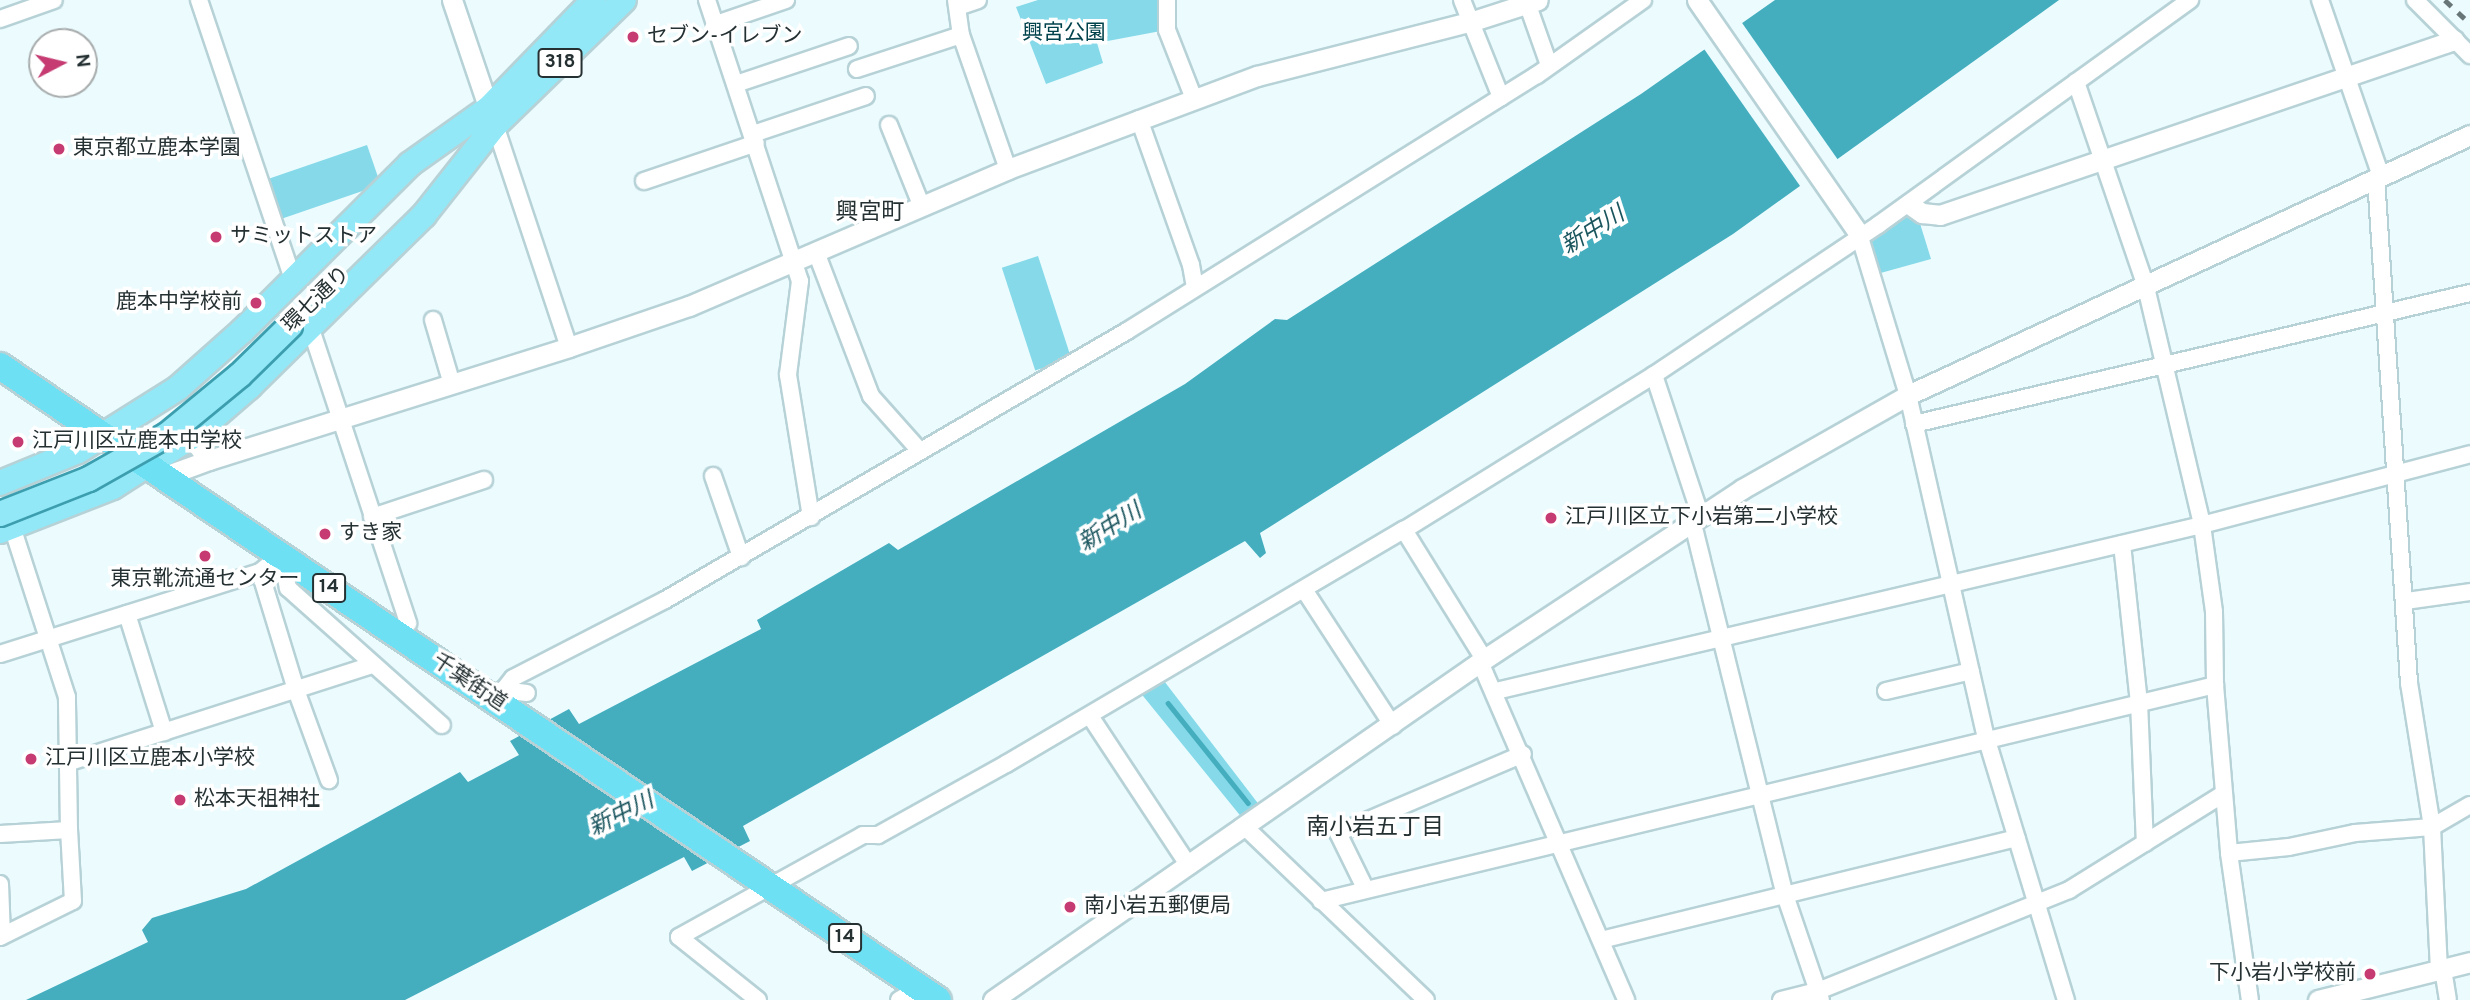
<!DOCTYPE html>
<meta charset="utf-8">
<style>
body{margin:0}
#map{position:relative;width:2470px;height:1000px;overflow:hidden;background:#ebfbfe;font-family:Overpass,"Noto Sans JP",sans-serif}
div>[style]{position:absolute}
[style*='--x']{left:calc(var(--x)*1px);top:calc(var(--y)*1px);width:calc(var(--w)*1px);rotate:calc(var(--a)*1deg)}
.green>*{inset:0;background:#85d9e8;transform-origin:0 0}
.water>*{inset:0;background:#44aebf}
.pier>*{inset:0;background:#ebfbfe;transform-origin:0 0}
.stream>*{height:4.5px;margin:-2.25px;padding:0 2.25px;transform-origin:2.25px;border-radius:2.25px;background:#44aebf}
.roads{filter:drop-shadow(2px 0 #b7d2d7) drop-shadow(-2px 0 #b7d2d7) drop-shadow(0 2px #b7d2d7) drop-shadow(0 -2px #b7d2d7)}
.minor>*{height:16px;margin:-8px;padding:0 8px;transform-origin:8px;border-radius:8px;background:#fff}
.tertiary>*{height:19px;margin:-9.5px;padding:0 9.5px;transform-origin:9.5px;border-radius:9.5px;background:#fff}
.primary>*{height:24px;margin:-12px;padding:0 12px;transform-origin:12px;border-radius:12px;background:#92e8f6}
.trunk>*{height:26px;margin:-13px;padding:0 13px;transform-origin:13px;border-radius:13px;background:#6ee0f3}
.rail>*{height:4.5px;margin-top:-2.25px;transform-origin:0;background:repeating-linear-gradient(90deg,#697678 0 9px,transparent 0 18px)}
.bridges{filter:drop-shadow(2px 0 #3c9eae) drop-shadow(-2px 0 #3c9eae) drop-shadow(0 2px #3c9eae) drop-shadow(0 -2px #3c9eae)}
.primary-bridge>*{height:24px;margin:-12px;padding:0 12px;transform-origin:12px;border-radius:12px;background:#92e8f6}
.dots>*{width:19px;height:19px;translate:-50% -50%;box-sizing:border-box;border:4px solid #fff;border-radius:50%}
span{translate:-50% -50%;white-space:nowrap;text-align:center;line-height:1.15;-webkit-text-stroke:7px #fff;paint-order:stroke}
.shield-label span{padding:2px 5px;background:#fff;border:2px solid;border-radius:5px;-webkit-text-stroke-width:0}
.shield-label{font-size:19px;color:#253032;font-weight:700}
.park-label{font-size:21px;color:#00424b}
.poi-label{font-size:21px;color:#253032}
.left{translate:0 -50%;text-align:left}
.right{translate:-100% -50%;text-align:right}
.street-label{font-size:21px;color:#253032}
.neighbourhood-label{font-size:23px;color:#253032}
.water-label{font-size:23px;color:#1a555e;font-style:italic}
.north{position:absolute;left:28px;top:28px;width:70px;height:70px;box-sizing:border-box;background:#fff;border:2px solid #a8acad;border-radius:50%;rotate:83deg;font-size:19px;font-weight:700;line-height:28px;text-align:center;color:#253032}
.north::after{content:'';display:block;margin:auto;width:24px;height:32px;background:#c53b72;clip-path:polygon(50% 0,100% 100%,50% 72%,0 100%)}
</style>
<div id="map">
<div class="green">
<div style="clip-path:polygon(1038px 0,1165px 0,1166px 30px,1097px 43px,1103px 63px,1046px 84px,1016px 7px)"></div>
<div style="left:367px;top:145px;width:42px;height:107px;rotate:71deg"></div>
<div style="clip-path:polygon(1905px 210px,1918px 217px,1931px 259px,1877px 274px,1868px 231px)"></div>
<div style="left:1038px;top:256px;width:108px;height:38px;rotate:72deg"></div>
<div style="clip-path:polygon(1161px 677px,1260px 806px,1243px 819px,1139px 691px)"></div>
</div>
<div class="water">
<div style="clip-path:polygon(1775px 0,2059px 0,1733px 234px,1260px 533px,1266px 553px,1260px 558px,1245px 541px,743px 826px,750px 841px,692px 871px,684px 857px,405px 1000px,26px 1000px,148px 942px,142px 930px,152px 918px,246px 889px,460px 772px,468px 782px,519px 755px,510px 741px,569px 709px,579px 724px,761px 629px,757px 620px,889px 543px,898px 550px,1185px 384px,1275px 319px,1287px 320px,1641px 94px)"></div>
</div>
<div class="pier">
<div style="left:1740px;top:20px;width:175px;height:46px;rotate:55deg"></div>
</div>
<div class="stream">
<div style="--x:1168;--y:703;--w:128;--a:51.3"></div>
<div style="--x:1280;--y:849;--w:41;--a:45"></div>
</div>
<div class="roads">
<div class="minor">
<div style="--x:199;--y:0;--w:294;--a:71.4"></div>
<div style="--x:707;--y:0;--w:296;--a:71.7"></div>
<div style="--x:800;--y:281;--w:95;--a:97.3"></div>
<div style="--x:788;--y:375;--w:144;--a:80.8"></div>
<div style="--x:956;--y:0;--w:35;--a:82"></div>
<div style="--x:961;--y:35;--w:142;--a:70.7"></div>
<div style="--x:1167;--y:0;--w:30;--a:90"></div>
<div style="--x:1167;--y:30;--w:74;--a:68.6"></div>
<div style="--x:1462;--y:0;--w:105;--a:68.1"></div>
<div style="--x:1526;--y:0;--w:69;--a:70.5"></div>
<div style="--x:2320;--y:0;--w:186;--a:70.9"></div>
<div style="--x:2415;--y:0;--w:78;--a:45"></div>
<div style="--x:958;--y:7;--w:21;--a:-19"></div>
<div style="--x:0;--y:19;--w:57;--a:-19.4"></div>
<div style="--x:716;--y:24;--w:74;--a:-18.9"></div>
<div style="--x:857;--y:69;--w:109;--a:-18.1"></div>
<div style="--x:2076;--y:82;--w:213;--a:71.1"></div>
<div style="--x:2145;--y:283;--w:249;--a:76.7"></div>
<div style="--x:2202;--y:525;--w:88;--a:82.1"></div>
<div style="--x:2214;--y:612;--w:73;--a:89.2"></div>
<div style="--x:2215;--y:685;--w:169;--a:85.2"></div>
<div style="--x:2229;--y:853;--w:148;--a:81.9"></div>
<div style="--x:736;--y:84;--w:119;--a:-18.6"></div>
<div style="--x:1139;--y:119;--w:155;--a:70.4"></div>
<div style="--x:1191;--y:265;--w:23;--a:80"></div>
<div style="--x:495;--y:125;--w:234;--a:71.6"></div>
<div style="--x:889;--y:125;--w:88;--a:68.1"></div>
<div style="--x:753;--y:134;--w:119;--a:-18.6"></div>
<div style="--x:2376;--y:178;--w:506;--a:86.26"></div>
<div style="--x:2409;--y:683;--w:146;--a:80.9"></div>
<div style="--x:2432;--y:827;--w:143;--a:87.2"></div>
<div style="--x:644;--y:181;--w:118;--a:-18.7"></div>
<div style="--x:1859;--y:234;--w:168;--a:73.1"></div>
<div style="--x:1908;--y:395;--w:351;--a:77.2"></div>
<div style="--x:1986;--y:737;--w:275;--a:73.1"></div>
<div style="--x:816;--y:252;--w:154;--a:69.1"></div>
<div style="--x:871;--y:396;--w:74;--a:48.3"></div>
<div style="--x:433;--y:320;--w:67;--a:73.5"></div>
<div style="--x:310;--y:326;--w:313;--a:71.7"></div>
<div style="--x:1654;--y:375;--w:146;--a:71.7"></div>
<div style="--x:1914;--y:424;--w:571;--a:-13.26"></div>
<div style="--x:713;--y:476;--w:86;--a:70.9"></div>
<div style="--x:372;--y:517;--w:118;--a:-18.3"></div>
<div style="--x:1692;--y:520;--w:386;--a:76.1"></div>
<div style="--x:1785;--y:895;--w:111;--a:71.1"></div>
<div style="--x:2122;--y:544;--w:159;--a:83.9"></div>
<div style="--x:2139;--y:702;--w:141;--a:87.6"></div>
<div style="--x:260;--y:572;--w:123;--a:73"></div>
<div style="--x:296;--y:690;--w:96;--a:69.9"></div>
<div style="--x:1305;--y:591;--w:161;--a:56.9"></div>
<div style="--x:2406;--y:601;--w:65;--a:-8"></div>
<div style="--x:127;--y:614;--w:124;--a:72.6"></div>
<div style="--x:0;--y:654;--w:273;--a:-17.5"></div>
<div style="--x:260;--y:572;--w:27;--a:-39"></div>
<div style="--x:281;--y:555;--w:34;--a:78"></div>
<div style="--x:288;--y:588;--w:206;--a:41.7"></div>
<div style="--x:1484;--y:659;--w:152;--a:-121.8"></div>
<div style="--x:1404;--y:530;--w:294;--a:-31.8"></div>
<div style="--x:1654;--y:375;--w:270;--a:-33.8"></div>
<div style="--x:1878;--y:225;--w:385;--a:-35.8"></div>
<div style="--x:1480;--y:662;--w:368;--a:66.6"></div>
<div style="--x:502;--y:690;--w:25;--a:7"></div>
<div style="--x:1496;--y:691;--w:725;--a:-13.23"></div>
<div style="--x:2202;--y:525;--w:277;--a:-14.8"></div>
<div style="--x:1886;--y:691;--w:87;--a:-13.2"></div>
<div style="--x:495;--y:701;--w:29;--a:-52"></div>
<div style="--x:513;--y:678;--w:171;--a:-27.2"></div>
<div style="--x:665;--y:600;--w:535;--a:-30.21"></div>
<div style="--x:1127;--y:331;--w:483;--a:-32"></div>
<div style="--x:1537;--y:75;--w:130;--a:-35.3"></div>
<div style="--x:1090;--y:716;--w:180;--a:56.6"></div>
<div style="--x:67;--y:763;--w:321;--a:-17.8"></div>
<div style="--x:1245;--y:827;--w:250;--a:43.7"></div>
<div style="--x:0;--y:834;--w:69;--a:-3.3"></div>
<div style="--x:69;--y:830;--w:133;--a:-90.9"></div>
<div style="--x:67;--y:697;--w:179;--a:-107.9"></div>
<div style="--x:2229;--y:853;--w:60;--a:-5.7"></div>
<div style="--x:2289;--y:847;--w:67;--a:-12"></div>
<div style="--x:2355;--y:833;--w:77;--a:-4.5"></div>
<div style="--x:2432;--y:827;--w:44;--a:-30.1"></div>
<div style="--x:0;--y:884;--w:52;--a:87.8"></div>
<div style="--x:1365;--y:888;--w:61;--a:-116.1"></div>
<div style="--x:1338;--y:833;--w:201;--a:-23.1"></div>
<div style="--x:1321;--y:901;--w:920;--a:-13.58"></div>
<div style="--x:0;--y:937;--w:81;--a:-26.3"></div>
<div style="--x:73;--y:901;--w:71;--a:-93.2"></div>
<div style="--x:1601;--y:940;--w:428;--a:-13.8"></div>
<div style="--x:2443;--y:969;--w:31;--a:81"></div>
<div style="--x:758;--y:1000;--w:101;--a:-141.4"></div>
<div style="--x:679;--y:937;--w:210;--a:-29"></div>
<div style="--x:863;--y:835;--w:15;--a:0"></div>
<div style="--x:878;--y:835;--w:146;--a:-29"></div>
<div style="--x:1006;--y:764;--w:462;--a:-30.5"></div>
<div style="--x:899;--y:1000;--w:24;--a:-30"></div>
<div style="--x:1781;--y:1000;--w:38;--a:-14"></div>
<div style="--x:1818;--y:991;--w:271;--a:-21.9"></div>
<div style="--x:2069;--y:890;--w:181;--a:-31.9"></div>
</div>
<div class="tertiary">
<div style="--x:452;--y:0;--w:125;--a:71.3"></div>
<div style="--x:1697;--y:0;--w:285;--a:55.3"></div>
<div style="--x:1909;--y:204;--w:16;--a:35"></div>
<div style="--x:1922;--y:213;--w:18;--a:6"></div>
<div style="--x:1940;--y:215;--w:543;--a:-18.8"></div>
<div style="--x:191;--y:437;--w:29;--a:52"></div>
<div style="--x:209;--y:460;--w:377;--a:-17.4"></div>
<div style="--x:569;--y:347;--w:127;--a:-18.9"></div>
<div style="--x:689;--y:306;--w:347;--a:-23.2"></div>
<div style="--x:1008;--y:169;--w:266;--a:-20.5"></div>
<div style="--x:1257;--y:76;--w:223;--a:-14.3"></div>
<div style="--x:1473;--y:21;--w:68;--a:-17.9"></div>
<div style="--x:165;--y:476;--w:47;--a:-20"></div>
<div style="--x:993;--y:1000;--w:593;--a:-34.76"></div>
<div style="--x:1480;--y:662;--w:314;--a:-33.4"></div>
<div style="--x:1742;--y:489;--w:191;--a:-29.5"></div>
<div style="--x:1908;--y:395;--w:619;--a:-24.83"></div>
<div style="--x:2318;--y:1000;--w:157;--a:-14"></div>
</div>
<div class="primary">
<div style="--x:485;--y:112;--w:156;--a:-45.8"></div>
<div style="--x:484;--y:136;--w:195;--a:-44.2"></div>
<div style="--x:0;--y:483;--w:84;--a:-22.3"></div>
<div style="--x:78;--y:451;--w:118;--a:-32.2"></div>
<div style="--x:178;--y:388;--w:87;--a:-41.7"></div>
<div style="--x:243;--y:330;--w:235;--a:-44.8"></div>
<div style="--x:410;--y:164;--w:97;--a:-35.3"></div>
<div style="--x:0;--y:531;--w:121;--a:-21.3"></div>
<div style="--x:113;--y:487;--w:93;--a:-32.7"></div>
<div style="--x:191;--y:437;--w:77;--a:-40.8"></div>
<div style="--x:249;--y:387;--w:245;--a:-44.5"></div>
<div style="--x:424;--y:215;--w:115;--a:-51.7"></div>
</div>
<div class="trunk">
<div style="--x:0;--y:366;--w:1132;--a:34.06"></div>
</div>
</div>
<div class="rail">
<div style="--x:2445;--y:0;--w:34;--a:43"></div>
</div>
<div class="bridges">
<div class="primary-bridge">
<div style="--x:0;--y:514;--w:96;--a:-21.5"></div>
<div style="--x:89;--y:479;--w:90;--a:-29.4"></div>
<div style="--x:167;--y:435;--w:94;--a:-39.4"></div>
<div style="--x:240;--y:375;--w:70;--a:-44.4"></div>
</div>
</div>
<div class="dots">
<div style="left:633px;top:37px;background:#c53b72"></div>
<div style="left:59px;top:149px;background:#c53b72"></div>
<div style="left:216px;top:237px;background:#c53b72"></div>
<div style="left:256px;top:303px;background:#c53b72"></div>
<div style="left:18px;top:442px;background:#c53b72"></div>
<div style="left:1551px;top:518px;background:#c53b72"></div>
<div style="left:325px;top:534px;background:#c53b72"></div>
<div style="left:205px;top:556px;background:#c53b72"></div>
<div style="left:31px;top:759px;background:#c53b72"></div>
<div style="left:180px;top:800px;background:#c53b72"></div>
<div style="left:1070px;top:907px;background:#c53b72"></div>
<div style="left:2370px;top:974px;background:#c53b72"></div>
</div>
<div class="shield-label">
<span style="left:560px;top:63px">318</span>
<span style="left:329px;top:588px">14</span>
<span style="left:845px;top:938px">14</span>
</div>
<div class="park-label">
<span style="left:1064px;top:34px">興宮公園</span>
</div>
<div class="poi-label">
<span class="left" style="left:647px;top:37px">セブン-イレブン</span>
<span class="left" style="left:73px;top:149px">東京都立鹿本学園</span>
<span class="left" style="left:230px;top:237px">サミットストア</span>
<span class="right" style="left:242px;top:303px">鹿本中学校前</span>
<span class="left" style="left:32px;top:442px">江戸川区立鹿本中学校</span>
<span class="left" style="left:1565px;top:518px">江戸川区立下小岩第二小学校</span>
<span class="left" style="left:339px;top:534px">すき家</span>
<span style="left:205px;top:580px">東京靴流通センター</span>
<span class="left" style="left:45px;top:759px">江戸川区立鹿本小学校</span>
<span class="left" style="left:194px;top:800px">松本天祖神社</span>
<span class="left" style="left:1084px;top:907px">南小岩五郵便局</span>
<span class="right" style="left:2356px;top:974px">下小岩小学校前</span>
</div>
<div class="street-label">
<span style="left:317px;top:300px;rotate:-44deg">環七通り</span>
<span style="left:469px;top:683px;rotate:34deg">千葉街道</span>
</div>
<div class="neighbourhood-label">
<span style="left:870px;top:214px">興宮町</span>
<span style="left:1375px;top:829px">南小岩五丁目</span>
</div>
<div class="water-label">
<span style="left:1594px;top:232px;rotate:-32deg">新中川</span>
<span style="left:1111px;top:529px;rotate:-32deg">新中川</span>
<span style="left:622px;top:816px;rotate:-26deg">新中川</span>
</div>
<div class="north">N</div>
</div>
